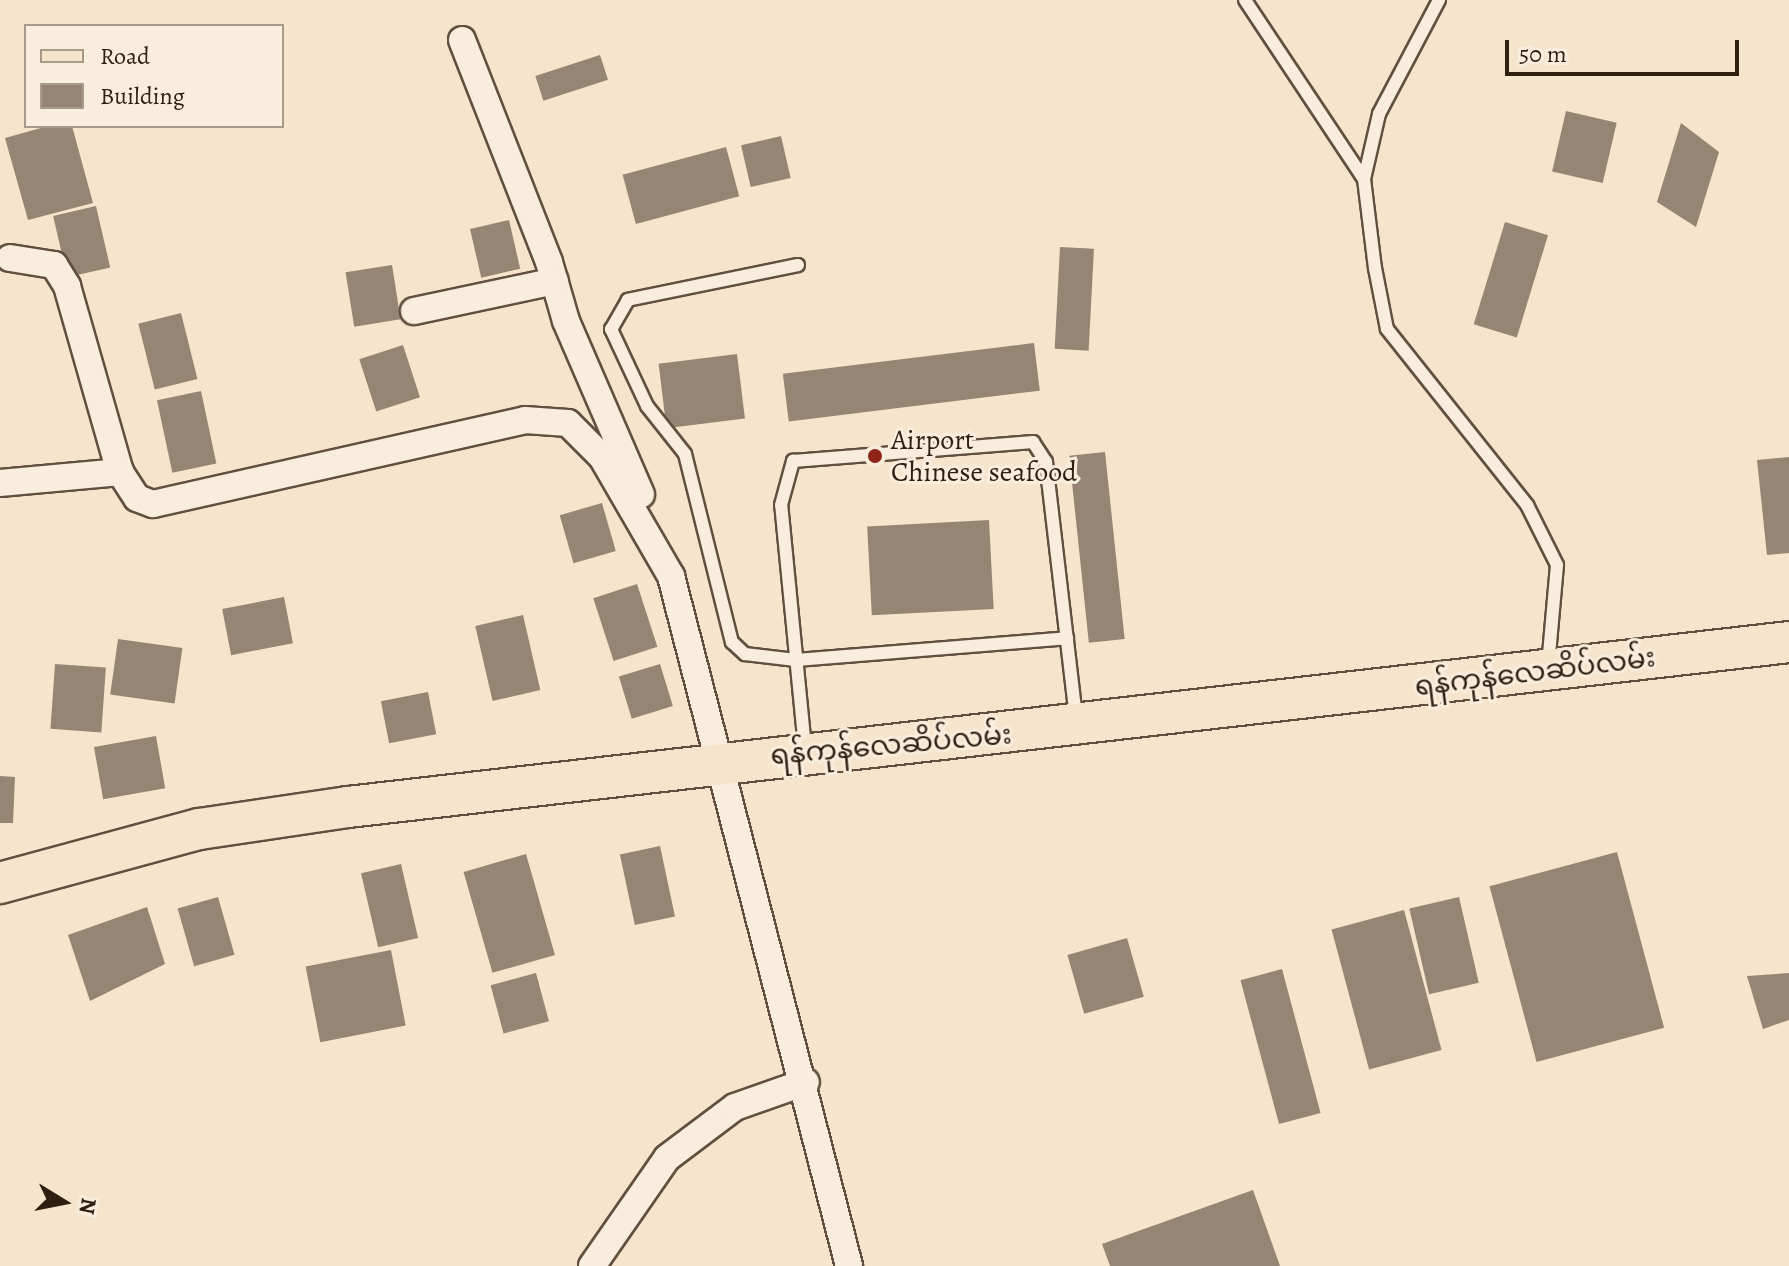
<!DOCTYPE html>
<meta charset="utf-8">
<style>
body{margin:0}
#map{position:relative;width:1789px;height:1266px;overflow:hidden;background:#f6e4cc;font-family:Alegreya,"Noto Sans Myanmar",serif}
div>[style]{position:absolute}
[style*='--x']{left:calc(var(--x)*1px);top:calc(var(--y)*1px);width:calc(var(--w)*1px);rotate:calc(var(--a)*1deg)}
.building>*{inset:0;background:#968572;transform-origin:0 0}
.roads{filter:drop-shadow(2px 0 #61503f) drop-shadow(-2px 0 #61503f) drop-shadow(0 2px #61503f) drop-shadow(0 -2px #61503f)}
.service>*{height:12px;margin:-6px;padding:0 6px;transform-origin:6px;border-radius:6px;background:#f9edde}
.minor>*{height:26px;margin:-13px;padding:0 13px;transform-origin:13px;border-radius:13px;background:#f9edde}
.primary>*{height:40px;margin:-20px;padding:0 20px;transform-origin:20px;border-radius:20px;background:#f6e4cc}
.dots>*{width:22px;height:22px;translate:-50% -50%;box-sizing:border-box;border:4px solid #f9edde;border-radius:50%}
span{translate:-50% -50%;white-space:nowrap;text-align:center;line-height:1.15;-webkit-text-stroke:6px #f9edde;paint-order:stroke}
.poi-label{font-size:28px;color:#2f1f10}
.left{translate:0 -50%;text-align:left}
.street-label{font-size:28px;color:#2f1f10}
.legend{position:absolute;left:24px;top:24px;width:260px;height:104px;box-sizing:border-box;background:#f9edde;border:2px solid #a89b8c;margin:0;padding:10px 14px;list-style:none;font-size:24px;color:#2f1f10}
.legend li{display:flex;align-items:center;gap:16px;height:40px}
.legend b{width:40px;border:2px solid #a89b8c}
.north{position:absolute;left:24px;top:1162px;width:80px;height:80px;-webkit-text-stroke:6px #f9edde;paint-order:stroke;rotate:100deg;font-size:22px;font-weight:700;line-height:32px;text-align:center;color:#2f1f10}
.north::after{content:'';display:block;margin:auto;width:28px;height:36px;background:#2f1f10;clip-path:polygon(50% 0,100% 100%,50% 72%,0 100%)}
.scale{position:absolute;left:1505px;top:40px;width:234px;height:36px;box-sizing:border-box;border:4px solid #2f1f10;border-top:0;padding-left:10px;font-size:24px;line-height:28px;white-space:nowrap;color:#2f1f10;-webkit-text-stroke:6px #f9edde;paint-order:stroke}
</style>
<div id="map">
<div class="building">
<div style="left:600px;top:55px;width:26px;height:68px;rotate:72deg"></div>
<div style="left:1566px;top:111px;width:52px;height:62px;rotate:13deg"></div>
<div style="clip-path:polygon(1681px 123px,1719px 152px,1696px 227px,1657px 202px)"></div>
<div style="clip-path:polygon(48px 126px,72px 126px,93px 203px,28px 220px,5px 138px)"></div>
<div style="left:781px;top:136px;width:43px;height:41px;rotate:77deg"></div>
<div style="left:726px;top:147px;width:51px;height:107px;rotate:75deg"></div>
<div style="left:96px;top:206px;width:63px;height:44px;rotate:77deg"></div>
<div style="left:509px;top:220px;width:50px;height:40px;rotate:77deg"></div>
<div style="left:1505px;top:222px;width:45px;height:107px;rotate:17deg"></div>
<div style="left:1060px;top:247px;width:34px;height:102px;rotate:3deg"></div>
<div style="left:392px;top:265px;width:55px;height:47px;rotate:81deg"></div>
<div style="left:181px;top:313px;width:68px;height:44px;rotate:76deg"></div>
<div style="left:1034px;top:343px;width:48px;height:253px;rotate:83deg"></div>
<div style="left:403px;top:345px;width:55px;height:46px;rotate:72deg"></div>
<div style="left:737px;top:354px;width:65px;height:79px;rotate:83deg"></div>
<div style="left:201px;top:391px;width:74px;height:45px;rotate:78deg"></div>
<div style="left:1105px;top:452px;width:188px;height:36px;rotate:84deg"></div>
<div style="clip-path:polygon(1789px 457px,1789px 553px,1767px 555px,1757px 460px)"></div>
<div style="left:602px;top:503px;width:50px;height:44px;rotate:74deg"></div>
<div style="left:989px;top:520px;width:89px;height:122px;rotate:87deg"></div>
<div style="left:637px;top:584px;width:66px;height:46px;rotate:72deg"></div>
<div style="left:284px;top:597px;width:47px;height:63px;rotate:79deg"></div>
<div style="left:523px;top:615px;width:77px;height:49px;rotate:77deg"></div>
<div style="left:118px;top:639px;width:65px;height:56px;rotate:8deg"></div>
<div style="left:55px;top:664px;width:51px;height:65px;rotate:4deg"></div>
<div style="left:660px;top:664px;width:44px;height:43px;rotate:73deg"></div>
<div style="left:428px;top:692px;width:43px;height:48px;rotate:79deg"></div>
<div style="left:156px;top:736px;width:53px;height:63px;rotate:80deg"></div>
<div style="clip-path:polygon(0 776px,15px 777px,13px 823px,0 823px)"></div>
<div style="left:660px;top:846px;width:72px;height:41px;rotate:78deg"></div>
<div style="left:1617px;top:852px;width:182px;height:132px;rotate:75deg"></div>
<div style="left:526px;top:854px;width:105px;height:65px;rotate:74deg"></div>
<div style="left:401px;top:864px;width:76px;height:41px;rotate:77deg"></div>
<div style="left:218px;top:897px;width:60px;height:42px;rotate:74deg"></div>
<div style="left:1459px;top:897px;width:88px;height:51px;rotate:77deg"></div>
<div style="clip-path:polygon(147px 907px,165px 964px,90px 1001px,68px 935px)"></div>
<div style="left:1404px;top:910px;width:145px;height:75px;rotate:75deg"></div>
<div style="left:1127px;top:938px;width:61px;height:62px;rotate:74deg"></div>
<div style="left:391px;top:950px;width:77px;height:87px;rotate:79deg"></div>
<div style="left:1282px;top:969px;width:149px;height:43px;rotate:75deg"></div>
<div style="left:536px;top:973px;width:50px;height:47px;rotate:75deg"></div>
<div style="clip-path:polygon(1789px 973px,1789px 1020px,1763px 1029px,1747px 976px)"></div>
<div style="clip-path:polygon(1253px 1190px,1280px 1266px,1110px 1266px,1102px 1244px)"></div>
</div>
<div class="roads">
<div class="service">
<div style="--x:1245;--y:0;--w:215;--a:56.4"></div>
<div style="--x:1439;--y:0;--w:129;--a:117.8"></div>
<div style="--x:1379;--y:114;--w:67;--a:103"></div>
<div style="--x:1364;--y:179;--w:90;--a:83"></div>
<div style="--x:1375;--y:268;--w:62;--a:78.9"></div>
<div style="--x:1387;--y:329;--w:225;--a:51.5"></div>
<div style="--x:1527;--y:505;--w:67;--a:63.4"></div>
<div style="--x:1557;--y:565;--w:101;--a:95.1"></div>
<div style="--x:798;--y:265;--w:174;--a:168.4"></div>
<div style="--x:628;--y:300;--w:34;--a:120"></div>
<div style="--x:611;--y:329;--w:85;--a:64.9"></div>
<div style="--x:647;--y:406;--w:61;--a:51.6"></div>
<div style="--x:685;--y:454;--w:194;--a:76"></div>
<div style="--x:732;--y:642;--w:18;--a:43"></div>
<div style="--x:745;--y:654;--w:51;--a:6.7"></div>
<div style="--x:796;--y:660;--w:272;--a:-4.6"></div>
<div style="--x:805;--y:748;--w:244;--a:-95.6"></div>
<div style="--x:781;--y:505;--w:46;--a:-74.7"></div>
<div style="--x:793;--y:461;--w:241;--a:-4.5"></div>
<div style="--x:1033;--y:442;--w:24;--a:57"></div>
<div style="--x:1046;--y:462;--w:259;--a:83.3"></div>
</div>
<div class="minor">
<div style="--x:462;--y:40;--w:238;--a:68.6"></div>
<div style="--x:549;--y:262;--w:61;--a:73.9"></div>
<div style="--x:566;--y:321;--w:189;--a:66.6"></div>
<div style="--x:10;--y:258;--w:45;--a:9"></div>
<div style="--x:54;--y:265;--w:25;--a:58"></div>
<div style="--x:67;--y:286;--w:193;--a:74.1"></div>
<div style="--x:414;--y:311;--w:144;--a:-12"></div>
<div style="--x:0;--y:483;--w:121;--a:-5.2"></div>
<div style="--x:120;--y:472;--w:31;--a:57"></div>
<div style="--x:137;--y:498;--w:17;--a:21"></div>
<div style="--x:153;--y:504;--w:381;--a:-12.7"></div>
<div style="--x:525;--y:420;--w:43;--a:4"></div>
<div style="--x:568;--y:423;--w:48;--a:45"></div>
<div style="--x:602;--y:457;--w:138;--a:59.9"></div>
<div style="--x:671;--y:576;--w:713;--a:75.53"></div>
<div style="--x:592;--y:1266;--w:131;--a:-55.2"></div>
<div style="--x:667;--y:1158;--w:85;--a:-36.9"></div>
<div style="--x:735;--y:1107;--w:75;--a:-19.4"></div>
</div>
<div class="primary">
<div style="--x:0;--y:883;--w:206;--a:-15.2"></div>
<div style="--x:199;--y:829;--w:151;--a:-8.4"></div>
<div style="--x:348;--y:807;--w:1450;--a:-6.53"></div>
</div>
</div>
<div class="dots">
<div style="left:875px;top:456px;background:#8f2418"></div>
</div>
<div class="poi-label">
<span class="left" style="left:891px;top:456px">Airport<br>Chinese seafood</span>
</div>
<div class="street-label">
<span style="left:1535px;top:672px;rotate:-7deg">ရန်ကုန်လေဆိပ်လမ်း</span>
<span style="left:891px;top:745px;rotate:-5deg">ရန်ကုန်လေဆိပ်လမ်း</span>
</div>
<ul class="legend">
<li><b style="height:10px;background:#f6e4cc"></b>Road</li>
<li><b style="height:22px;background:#968572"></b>Building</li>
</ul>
<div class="north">N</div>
<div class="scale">50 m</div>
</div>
